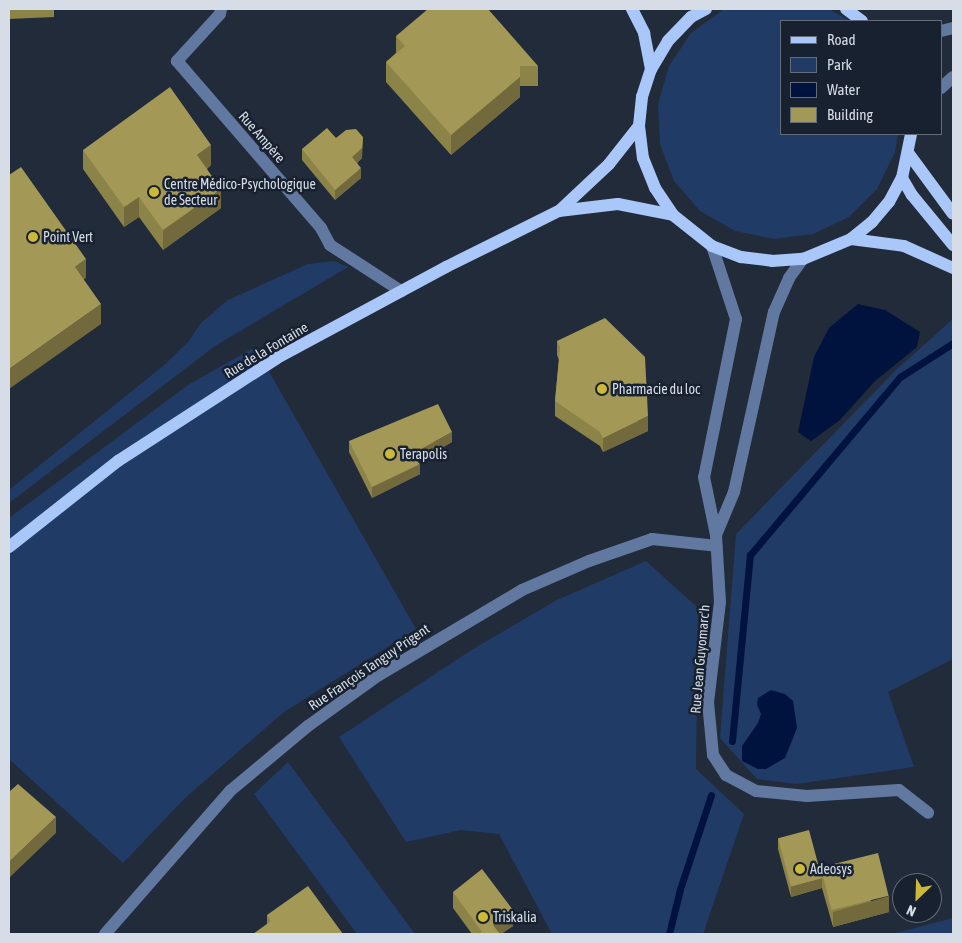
<!DOCTYPE html>
<meta charset="utf-8">
<style>
body{margin:0}
#map{position:relative;width:962px;height:943px;overflow:hidden;background:#212b3a;font-family:"Asap Condensed",sans-serif}
div>[style]{position:absolute}
[style*='--x']{left:calc(var(--x)*1px);top:calc(var(--y)*1px);width:calc(var(--w)*1px);rotate:calc(var(--a)*1deg)}
.green>*{inset:0;background:#213b67}
.water>*{inset:0;background:#00133e}
.stream>*{height:7px;margin:-3.5px;padding:0 3.5px;transform-origin:3.5px;border-radius:3.5px;background:#00133e}
.minor>*{height:12px;margin:-6px;padding:0 6px;transform-origin:6px;border-radius:6px;background:#6179a0}
.major>*{height:12px;margin:-6px;padding:0 6px;transform-origin:6px;border-radius:6px;background:#a9c7f8}
.wall>*{inset:0;background:#8c8349}
.shaded-wall>*{inset:0;background:#726a3c}
.building>*{inset:0;background:#a39855;transform-origin:0 0}
.dots>*{width:14px;height:14px;translate:-50% -50%;box-sizing:border-box;border:2px solid #182130;border-radius:50%}
span{translate:-50% -50%;white-space:nowrap;text-align:center;line-height:1.15;-webkit-text-stroke:5px #182130;paint-order:stroke}
.street-label{font-size:14px;color:#d6dde7}
.poi-label{font-size:14px;color:#d6dde7}
.left{translate:0 -50%;text-align:left}
.frame{position:absolute;inset:0;border:10px solid #d6dde7;pointer-events:none}
.legend{position:absolute;left:780px;top:20px;width:162px;height:115px;box-sizing:border-box;background:#182130;border:1px solid #646c79;margin:0;padding:6px 9px;list-style:none;font-size:15px;color:#d6dde7}
.legend li{display:flex;align-items:center;gap:10px;height:25px}
.legend b{width:25px;border:1px solid #646c79}
.north{position:absolute;left:892px;top:873px;width:50px;height:50px;box-sizing:border-box;background:#182130;border:1px solid #646c79;border-radius:50%;rotate:204deg;font-size:14px;font-weight:700;line-height:20px;text-align:center;color:#d6dde7}
.north::after{content:'';display:block;margin:auto;width:18px;height:22px;background:#cdb938;clip-path:polygon(50% 0,100% 100%,50% 72%,0 100%)}
</style>
<div id="map">
<div class="green">
<div style="clip-path:polygon(829px 9px,850px 21px,781px 21px,781px 134px,898px 134px,895px 152px,877px 189px,849px 217px,813px 234px,774px 239px,735px 231px,700px 211px,674px 181px,660px 144px,658px 104px,669px 66px,691px 33px,723px 10px)"></div>
<div style="clip-path:polygon(334px 261px,348px 267px,215px 346px,9px 503px,9px 490px,163px 366px,188px 342px,201px 323px,228px 300px,308px 264px)"></div>
<div style="clip-path:polygon(953px 319px,953px 659px,888px 692px,914px 767px,797px 784px,757px 779px,720px 738px,736px 534px,896px 370px)"></div>
<div style="clip-path:polygon(255px 347px,416px 629px,284px 712px,185px 798px,123px 863px,9px 759px,9px 518px,188px 385px)"></div>
<div style="clip-path:polygon(646px 561px,698px 608px,696px 769px,744px 814px,703px 934px,552px 934px,499px 834px,461px 830px,406px 842px,339px 737px,473px 649px,557px 600px)"></div>
<div style="clip-path:polygon(288px 762px,415px 934px,357px 934px,254px 794px)"></div>
<div style="clip-path:polygon(953px 918px,953px 934px,892px 934px)"></div>
</div>
<div class="water">
<div style="clip-path:polygon(858px 304px,885px 310px,920px 332px,917px 347px,875px 381px,840px 420px,811px 441px,798px 432px,814px 357px,829px 328px)"></div>
<div style="clip-path:polygon(771px 690px,785px 694px,793px 701px,797px 728px,785px 758px,766px 769px,758px 769px,742px 761px,742px 746px,758px 723px,761px 714px,757px 705px,758px 698px)"></div>
</div>
<div class="stream">
<div style="--x:732;--y:741;--w:187;--a:-84.5"></div>
<div style="--x:750;--y:555;--w:233;--a:-49.9"></div>
<div style="--x:900;--y:377;--w:63;--a:-32.7"></div>
<div style="--x:669;--y:934;--w:46;--a:-76.3"></div>
<div style="--x:680;--y:889;--w:99;--a:-71.7"></div>
</div>
<div class="minor">
<div style="--x:221;--y:9;--w:5;--a:101"></div>
<div style="--x:220;--y:14;--w:64;--a:132.5"></div>
<div style="--x:177;--y:61;--w:221;--a:49.2"></div>
<div style="--x:321;--y:228;--w:19;--a:62"></div>
<div style="--x:330;--y:245;--w:85;--a:32.9"></div>
<div style="--x:941;--y:31;--w:12;--a:-14"></div>
<div style="--x:941;--y:88;--w:16;--a:-43"></div>
<div style="--x:712;--y:246;--w:77;--a:71.8"></div>
<div style="--x:736;--y:319;--w:161;--a:101.4"></div>
<div style="--x:704;--y:477;--w:59;--a:78.3"></div>
<div style="--x:716;--y:535;--w:67;--a:86.6"></div>
<div style="--x:720;--y:602;--w:101;--a:96.8"></div>
<div style="--x:708;--y:702;--w:53;--a:84.6"></div>
<div style="--x:713;--y:755;--w:24;--a:57"></div>
<div style="--x:726;--y:775;--w:34;--a:28"></div>
<div style="--x:756;--y:791;--w:51;--a:5.6"></div>
<div style="--x:807;--y:796;--w:92;--a:-3.7"></div>
<div style="--x:899;--y:790;--w:37;--a:38"></div>
<div style="--x:716;--y:535;--w:47;--a:-67.3"></div>
<div style="--x:734;--y:492;--w:184;--a:-77.5"></div>
<div style="--x:774;--y:312;--w:37;--a:-66"></div>
<div style="--x:789;--y:278;--w:24;--a:-54"></div>
<div style="--x:105;--y:934;--w:190;--a:-48.8"></div>
<div style="--x:230;--y:791;--w:102;--a:-39.8"></div>
<div style="--x:308;--y:726;--w:87;--a:-35.7"></div>
<div style="--x:379;--y:675;--w:166;--a:-30.7"></div>
<div style="--x:522;--y:590;--w:73;--a:-23.4"></div>
<div style="--x:589;--y:561;--w:67;--a:-19.2"></div>
<div style="--x:652;--y:539;--w:65;--a:6.1"></div>
</div>
<div class="major">
<div style="--x:632;--y:9;--w:27;--a:63"></div>
<div style="--x:644;--y:33;--w:37;--a:79"></div>
<div style="--x:706;--y:9;--w:17;--a:152"></div>
<div style="--x:691;--y:17;--w:33;--a:134"></div>
<div style="--x:668;--y:41;--w:33;--a:121"></div>
<div style="--x:651;--y:69;--w:29;--a:108"></div>
<div style="--x:642;--y:97;--w:29;--a:96"></div>
<div style="--x:639;--y:126;--w:32;--a:83"></div>
<div style="--x:643;--y:158;--w:32;--a:68"></div>
<div style="--x:655;--y:188;--w:32;--a:56"></div>
<div style="--x:673;--y:215;--w:50;--a:38.5"></div>
<div style="--x:712;--y:246;--w:31;--a:21"></div>
<div style="--x:741;--y:257;--w:31;--a:7"></div>
<div style="--x:772;--y:261;--w:31;--a:-4"></div>
<div style="--x:803;--y:259;--w:52;--a:-22.6"></div>
<div style="--x:851;--y:239;--w:27;--a:-39"></div>
<div style="--x:872;--y:222;--w:26;--a:-50"></div>
<div style="--x:889;--y:202;--w:27;--a:-62"></div>
<div style="--x:902;--y:178;--w:45;--a:-78.4"></div>
<div style="--x:846;--y:9;--w:20;--a:37"></div>
<div style="--x:909;--y:154;--w:74;--a:53.7"></div>
<div style="--x:902;--y:178;--w:20;--a:60"></div>
<div style="--x:912;--y:195;--w:65;--a:50.6"></div>
<div style="--x:559;--y:211;--w:59;--a:-6.8"></div>
<div style="--x:618;--y:204;--w:56;--a:11.3"></div>
<div style="--x:851;--y:239;--w:53;--a:7.5"></div>
<div style="--x:904;--y:246;--w:54;--a:24.2"></div>
<div style="--x:9;--y:547;--w:139;--a:-38.3"></div>
<div style="--x:118;--y:461;--w:189;--a:-32.9"></div>
<div style="--x:277;--y:358;--w:192;--a:-28.3"></div>
<div style="--x:446;--y:267;--w:126;--a:-26.4"></div>
<div style="--x:559;--y:211;--w:69;--a:-43.2"></div>
<div style="--x:609;--y:164;--w:48;--a:-51.7"></div>
</div>
<div class="wall">
<div style="clip-path:polygon(9px 9px,54px 9px,54px 17px,9px 19px)"></div>
<div style="clip-path:polygon(396px 36px,538px 66px,538px 86px,520px 86px,520px 97px,451px 155px,386px 82px,386px 62px,396px 53px)"></div>
<div style="clip-path:polygon(363px 137px,362px 158px,357px 163px,361px 178px,335px 200px,302px 160px,302px 149px,336px 138px)"></div>
<div style="clip-path:polygon(83px 150px,211px 165px,207px 169px,221px 208px,163px 250px,139px 217px,124px 227px,83px 169px)"></div>
<div style="clip-path:polygon(557px 341px,648px 431px,603px 452px,600px 446px,555px 416px,555px 401px,559px 360px,557px 355px)"></div>
<div style="clip-path:polygon(349px 441px,452px 442px,417px 462px,420px 474px,372px 498px,349px 452px)"></div>
<div style="clip-path:polygon(778px 838px,821px 874px,821px 869px,889px 912px,833px 927px,822px 888px,791px 897px,778px 849px)"></div>
<div style="clip-path:polygon(453px 892px,513px 926px,501px 934px,472px 934px,453px 908px)"></div>
<div style="clip-path:polygon(267px 915px,343px 934px,267px 924px)"></div>
</div>
<div class="shaded-wall">
<div style="clip-path:polygon(520px 66px,520px 97px,451px 155px,451px 135px)"></div>
<div style="clip-path:polygon(211px 145px,211px 165px,197px 175px,197px 155px)"></div>
<div style="clip-path:polygon(362px 148px,362px 158px,352px 167px,352px 157px)"></div>
<div style="clip-path:polygon(361px 168px,361px 178px,335px 200px,335px 190px)"></div>
<div style="clip-path:polygon(221px 189px,221px 208px,163px 250px,163px 230px)"></div>
<div style="clip-path:polygon(139px 197px,139px 217px,124px 227px,124px 207px)"></div>
<div style="clip-path:polygon(86px 259px,86px 278px,75px 286px,75px 267px)"></div>
<div style="clip-path:polygon(101px 304px,101px 324px,9px 389px,9px 369px)"></div>
<div style="clip-path:polygon(648px 416px,648px 431px,603px 452px,603px 438px)"></div>
<div style="clip-path:polygon(452px 432px,452px 442px,410px 466px,410px 455px)"></div>
<div style="clip-path:polygon(420px 464px,420px 474px,372px 498px,372px 487px)"></div>
<div style="clip-path:polygon(56px 817px,56px 833px,9px 878px,9px 862px)"></div>
<div style="clip-path:polygon(822px 878px,822px 888px,791px 897px,791px 886px)"></div>
<div style="clip-path:polygon(889px 896px,889px 912px,833px 927px,833px 912px)"></div>
<div style="clip-path:polygon(513px 910px,513px 926px,501px 934px,493px 934px,493px 925px)"></div>
</div>
<div class="building">
<div style="clip-path:polygon(428px 9px,488px 9px,538px 66px,520px 66px,520px 77px,451px 135px,386px 62px,405px 46px,396px 36px)"></div>
<div style="clip-path:polygon(170px 87px,211px 145px,197px 155px,221px 189px,163px 230px,139px 197px,124px 207px,83px 150px)"></div>
<div style="clip-path:polygon(327px 128px,336px 138px,346px 130px,356px 129px,363px 137px,362px 148px,352px 157px,361px 168px,335px 190px,302px 149px)"></div>
<div style="clip-path:polygon(21px 167px,86px 259px,75px 267px,101px 304px,9px 369px,9px 175px)"></div>
<div style="clip-path:polygon(605px 318px,645px 357px,648px 416px,603px 438px,600px 432px,555px 401px,560px 347px,557px 341px)"></div>
<div style="clip-path:polygon(438px 404px,452px 432px,410px 455px,420px 464px,372px 487px,349px 441px)"></div>
<div style="clip-path:polygon(18px 784px,56px 817px,9px 862px,9px 792px)"></div>
<div style="left:809px;top:830px;width:50px;height:32px;rotate:75deg"></div>
<div style="left:878px;top:853px;width:44px;height:59px;rotate:76deg"></div>
<div style="clip-path:polygon(482px 869px,513px 910px,493px 925px,500px 934px,480px 934px,482px 932px,453px 892px)"></div>
<div style="clip-path:polygon(308px 886px,343px 934px,253px 934px,271px 921px,267px 915px)"></div>
</div>
<div class="dots">
<div style="left:154px;top:192px;background:#cdb938"></div>
<div style="left:33px;top:237px;background:#cdb938"></div>
<div style="left:602px;top:389px;background:#cdb938"></div>
<div style="left:390px;top:454px;background:#cdb938"></div>
<div style="left:800px;top:869px;background:#cdb938"></div>
<div style="left:483px;top:917px;background:#cdb938"></div>
</div>
<div class="street-label">
<span style="left:262px;top:137px;rotate:49deg">Rue Ampère</span>
<span style="left:266px;top:350px;rotate:-31deg">Rue de la Fontaine</span>
<span style="left:700px;top:659px;rotate:-85deg">Rue Jean Guyomarc'h</span>
<span style="left:369px;top:667px;rotate:-34deg">Rue François Tanguy Prigent</span>
</div>
<div class="poi-label">
<span class="left" style="left:164px;top:192px">Centre Médico-Psychologique<br>de Secteur</span>
<span class="left" style="left:43px;top:237px">Point Vert</span>
<span class="left" style="left:612px;top:389px">Pharmacie du loc</span>
<span class="left" style="left:400px;top:454px">Terapolis</span>
<span class="left" style="left:810px;top:869px">Adeosys</span>
<span class="left" style="left:493px;top:917px">Triskalia</span>
</div>
<div class="frame"></div>
<ul class="legend">
<li><b style="height:6px;background:#a9c7f8"></b>Road</li>
<li><b style="height:14px;background:#213b67"></b>Park</li>
<li><b style="height:14px;background:#00133e"></b>Water</li>
<li><b style="height:14px;background:#a39855"></b>Building</li>
</ul>
<div class="north">N</div>
</div>
